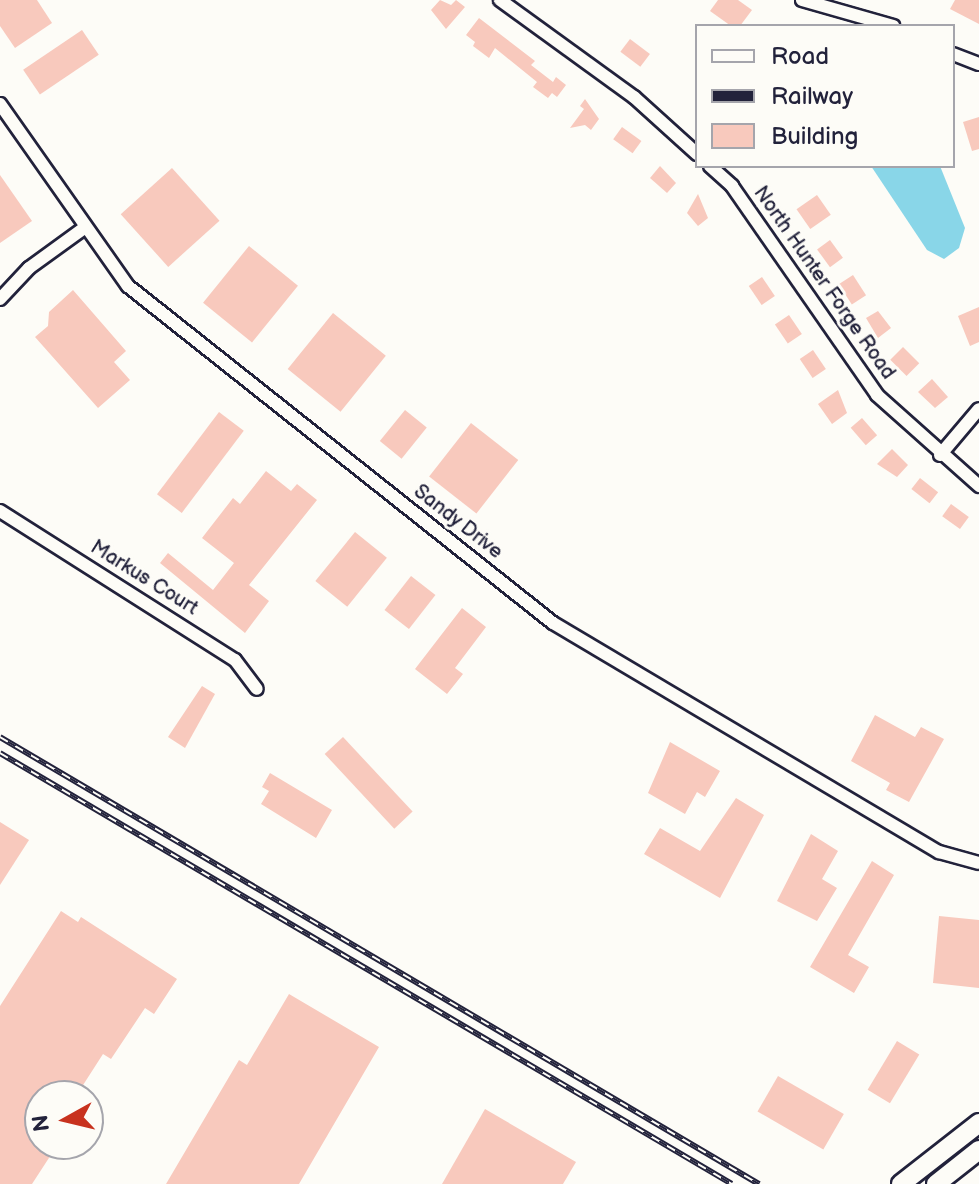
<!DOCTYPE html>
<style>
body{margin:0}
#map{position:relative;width:979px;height:1184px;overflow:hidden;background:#fdfcf7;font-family:"Balsamiq Sans",sans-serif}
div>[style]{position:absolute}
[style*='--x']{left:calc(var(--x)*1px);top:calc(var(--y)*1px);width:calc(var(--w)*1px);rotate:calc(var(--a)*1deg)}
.water>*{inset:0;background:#89d6e8}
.building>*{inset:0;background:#f8c9bd;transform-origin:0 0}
.roads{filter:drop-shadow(2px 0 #22223b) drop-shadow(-2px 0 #22223b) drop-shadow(0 2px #22223b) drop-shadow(0 -2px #22223b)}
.minor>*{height:12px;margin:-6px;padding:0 6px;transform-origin:6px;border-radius:6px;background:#fdfcf7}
.secondary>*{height:18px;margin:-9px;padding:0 9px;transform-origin:9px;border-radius:9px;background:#fdfcf7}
.rail>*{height:6px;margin-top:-3px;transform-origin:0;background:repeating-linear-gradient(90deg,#fdfcf7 0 9px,#22223b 0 18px);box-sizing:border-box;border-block:2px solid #22223b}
span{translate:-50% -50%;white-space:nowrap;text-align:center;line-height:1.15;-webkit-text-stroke:6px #fdfcf7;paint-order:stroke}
.street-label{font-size:20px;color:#22223b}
.legend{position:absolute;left:695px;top:24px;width:260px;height:144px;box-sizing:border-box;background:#fdfcf7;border:2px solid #a5a5ac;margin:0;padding:10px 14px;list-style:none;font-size:24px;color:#22223b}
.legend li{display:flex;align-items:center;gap:16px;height:40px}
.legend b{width:40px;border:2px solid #a5a5ac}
.north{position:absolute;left:24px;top:1080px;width:80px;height:80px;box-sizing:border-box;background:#fdfcf7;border:2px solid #a5a5ac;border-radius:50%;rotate:262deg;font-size:22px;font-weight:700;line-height:32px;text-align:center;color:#22223b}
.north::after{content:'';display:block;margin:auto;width:28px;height:36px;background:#c8321e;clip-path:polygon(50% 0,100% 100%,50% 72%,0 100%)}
</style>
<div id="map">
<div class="water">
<div style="clip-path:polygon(871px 166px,940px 166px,965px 228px,959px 248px,944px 259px,927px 250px)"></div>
</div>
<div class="building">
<div style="clip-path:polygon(0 0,37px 0,52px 23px,15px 48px,0 26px)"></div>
<div style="clip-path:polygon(440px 0,451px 5px,456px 0,465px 7px,446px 29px,431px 10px)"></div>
<div style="clip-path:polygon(718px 0,738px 0,752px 10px,740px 26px,731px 26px,710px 11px)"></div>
<div style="clip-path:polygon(955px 0,979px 0,979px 24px,950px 9px)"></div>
<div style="clip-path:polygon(479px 18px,535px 61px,531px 65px,553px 82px,556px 77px,566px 85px,557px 97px,552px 93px,548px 98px,533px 87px,537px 82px,495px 48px,489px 58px,473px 46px,475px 42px,466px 35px)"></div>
<div style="left:82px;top:30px;width:30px;height:71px;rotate:56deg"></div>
<div style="left:630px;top:39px;width:25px;height:16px;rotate:37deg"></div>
<div style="clip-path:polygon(585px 99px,599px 119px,591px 130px,585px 125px,570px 128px,584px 109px,580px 106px)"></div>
<div style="clip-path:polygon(979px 117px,979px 149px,972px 151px,963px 122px)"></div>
<div style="left:622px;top:127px;width:24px;height:15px;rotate:36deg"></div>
<div style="clip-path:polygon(660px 166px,676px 183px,667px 193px,650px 178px)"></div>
<div style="left:172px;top:168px;width:71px;height:69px;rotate:48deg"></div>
<div style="clip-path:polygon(0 175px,32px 221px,0 243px)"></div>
<div style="clip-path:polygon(698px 194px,708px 218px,698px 226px,687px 213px)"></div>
<div style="left:817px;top:195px;width:24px;height:25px;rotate:55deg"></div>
<div style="left:830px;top:240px;width:22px;height:16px;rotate:54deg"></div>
<div style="left:249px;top:246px;width:63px;height:73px;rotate:39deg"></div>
<div style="left:853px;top:275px;width:24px;height:17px;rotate:57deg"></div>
<div style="left:762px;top:277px;width:23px;height:16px;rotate:56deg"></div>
<div style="clip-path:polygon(73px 290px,126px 351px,114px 362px,130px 380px,98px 408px,35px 337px,48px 326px,49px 312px)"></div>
<div style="clip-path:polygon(979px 307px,979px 342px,970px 346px,958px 316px)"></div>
<div style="clip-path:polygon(878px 311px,891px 328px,878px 338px,866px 318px)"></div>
<div style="left:333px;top:313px;width:68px;height:72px;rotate:39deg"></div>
<div style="left:789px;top:315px;width:23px;height:17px;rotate:56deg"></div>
<div style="left:903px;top:347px;width:23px;height:18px;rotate:45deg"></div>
<div style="left:813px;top:350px;width:23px;height:16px;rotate:56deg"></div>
<div style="clip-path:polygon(932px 379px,948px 397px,935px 408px,918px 392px)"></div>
<div style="clip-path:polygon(838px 390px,847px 413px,832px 424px,818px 404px)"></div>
<div style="left:405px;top:410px;width:28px;height:40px;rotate:39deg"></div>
<div style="left:219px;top:412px;width:31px;height:103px;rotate:37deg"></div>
<div style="left:862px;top:418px;width:23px;height:15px;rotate:49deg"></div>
<div style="left:471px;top:423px;width:60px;height:68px;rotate:38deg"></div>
<div style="clip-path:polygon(892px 449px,908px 465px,897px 477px,877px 464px)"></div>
<div style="clip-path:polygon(266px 471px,291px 491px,297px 484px,317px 500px,249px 585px,269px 601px,245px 633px,160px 563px,168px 553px,213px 590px,234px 563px,202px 538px,233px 498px,240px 504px)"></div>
<div style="left:920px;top:478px;width:23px;height:14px;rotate:38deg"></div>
<div style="left:951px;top:504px;width:22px;height:15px;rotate:36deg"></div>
<div style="left:355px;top:532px;width:41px;height:63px;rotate:39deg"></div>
<div style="left:411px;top:576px;width:31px;height:43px;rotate:38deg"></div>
<div style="clip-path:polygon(462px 608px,486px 627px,455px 668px,463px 674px,447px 694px,415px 669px)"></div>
<div style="clip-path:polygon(202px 686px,215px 694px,185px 748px,168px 737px)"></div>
<div style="clip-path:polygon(875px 715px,915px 737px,921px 727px,944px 739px,909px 802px,886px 790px,890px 783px,851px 761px)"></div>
<div style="left:343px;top:737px;width:102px;height:25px;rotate:47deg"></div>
<div style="clip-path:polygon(670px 742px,720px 771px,705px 797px,697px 792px,685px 814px,648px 793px)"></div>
<div style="clip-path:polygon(270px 773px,332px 810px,316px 838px,261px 804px,269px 791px,262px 787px)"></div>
<div style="clip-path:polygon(736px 798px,764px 815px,720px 898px,644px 854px,660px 828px,700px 851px)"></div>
<div style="clip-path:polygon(0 822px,29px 840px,0 885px)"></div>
<div style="clip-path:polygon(811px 834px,838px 851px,822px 879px,837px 888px,817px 921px,777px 901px)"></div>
<div style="clip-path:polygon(872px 861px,894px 875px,848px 955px,869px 967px,854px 993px,810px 967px)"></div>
<div style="clip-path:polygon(61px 911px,78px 922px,81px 917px,177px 979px,154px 1014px,145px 1008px,111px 1059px,103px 1054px,76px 1096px,40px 1096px,40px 1144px,58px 1144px,32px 1184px,0 1184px,0 1006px)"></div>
<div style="clip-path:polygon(939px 916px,979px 920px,979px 988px,933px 983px)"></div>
<div style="clip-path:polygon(289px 994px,379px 1047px,299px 1184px,166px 1184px,239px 1060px,247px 1065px)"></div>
<div style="left:897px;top:1041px;width:26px;height:57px;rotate:31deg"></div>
<div style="left:778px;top:1076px;width:76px;height:41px;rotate:30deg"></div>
<div style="clip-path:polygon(485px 1109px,576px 1162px,563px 1184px,442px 1184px)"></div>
</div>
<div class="roads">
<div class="minor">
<div style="--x:500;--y:0;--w:165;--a:35.9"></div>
<div style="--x:634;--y:97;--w:85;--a:42.1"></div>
<div style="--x:802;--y:0;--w:95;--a:15.9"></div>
<div style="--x:953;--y:54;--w:28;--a:21"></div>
<div style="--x:0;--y:104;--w:223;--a:54.9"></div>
<div style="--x:128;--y:286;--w:542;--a:38.41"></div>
<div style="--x:553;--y:623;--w:449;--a:30.7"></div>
<div style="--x:939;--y:852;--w:41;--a:15.4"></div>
<div style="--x:710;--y:166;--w:30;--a:42"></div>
<div style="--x:732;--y:186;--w:254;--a:55.2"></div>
<div style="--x:877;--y:395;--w:137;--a:41.7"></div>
<div style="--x:0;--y:299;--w:42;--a:-46.9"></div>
<div style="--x:29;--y:268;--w:68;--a:-36"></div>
<div style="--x:940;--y:455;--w:60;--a:-49.7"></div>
<div style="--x:0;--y:511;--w:278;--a:32.4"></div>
<div style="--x:235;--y:660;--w:36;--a:53"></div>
</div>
<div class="secondary">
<div style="--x:901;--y:1184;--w:99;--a:-38"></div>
<div style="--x:936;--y:1184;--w:55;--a:-38.3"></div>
</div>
</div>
<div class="rail">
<div style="--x:0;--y:737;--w:881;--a:30.5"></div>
<div style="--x:0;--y:753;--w:849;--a:30.49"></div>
</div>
<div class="street-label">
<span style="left:824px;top:283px;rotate:55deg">North Hunter Forge Road</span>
<span style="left:458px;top:522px;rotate:38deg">Sandy Drive</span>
<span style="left:144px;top:578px;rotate:32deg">Markus Court</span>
</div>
<ul class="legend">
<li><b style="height:10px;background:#fdfcf7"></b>Road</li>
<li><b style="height:10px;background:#22223b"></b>Railway</li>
<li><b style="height:22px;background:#f8c9bd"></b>Building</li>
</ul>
<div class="north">N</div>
</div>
